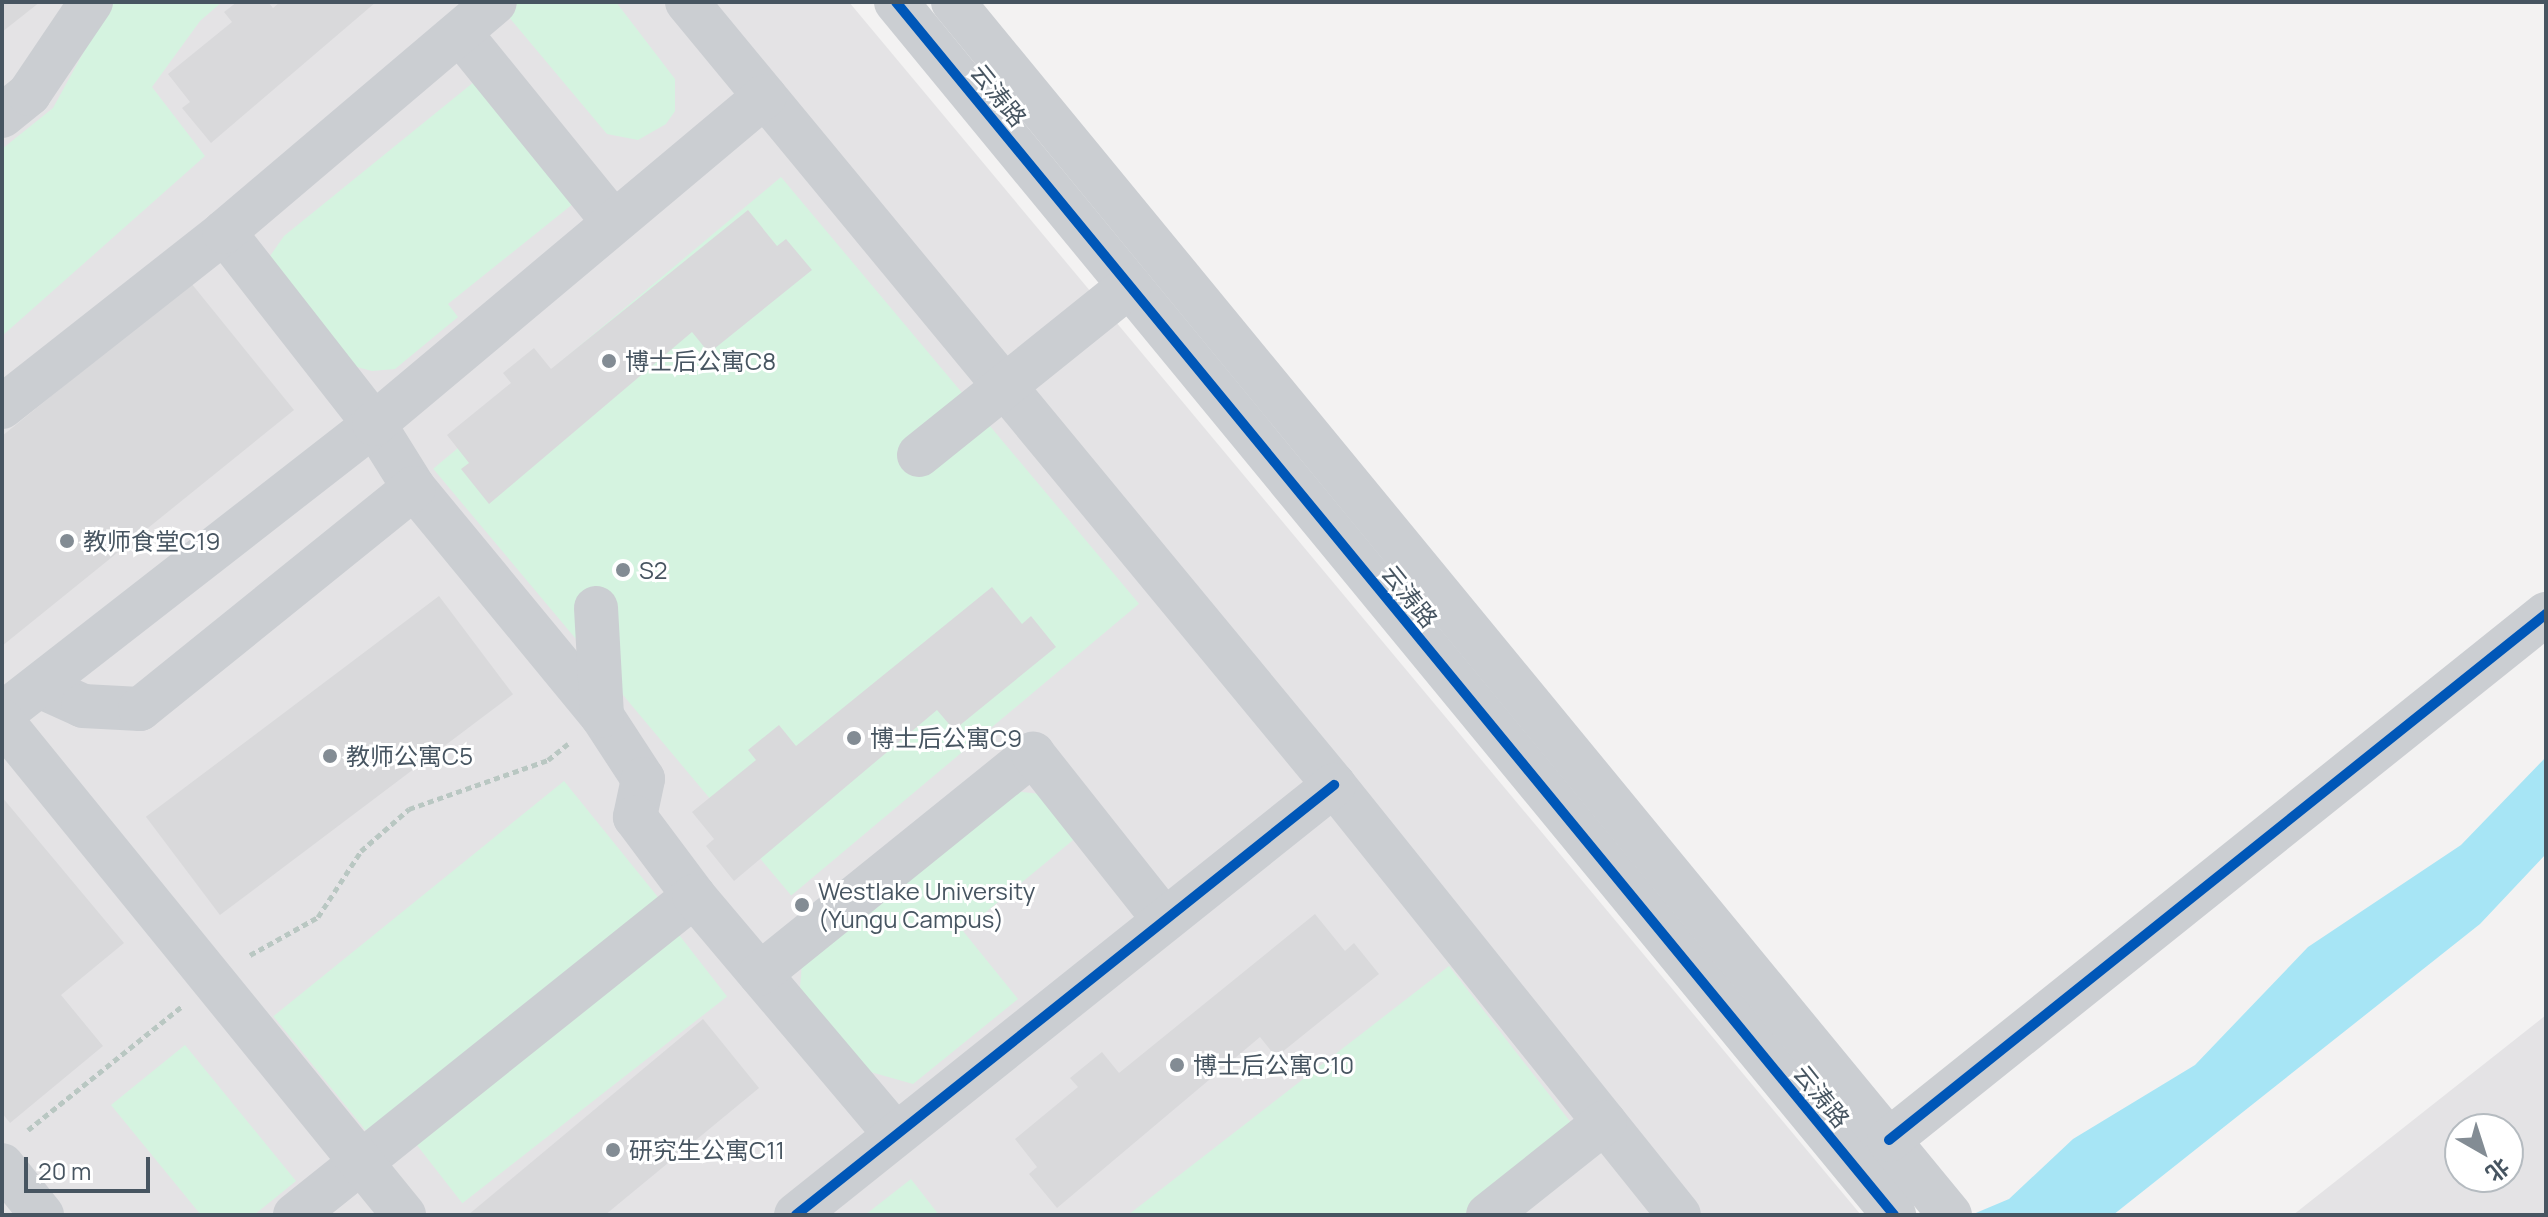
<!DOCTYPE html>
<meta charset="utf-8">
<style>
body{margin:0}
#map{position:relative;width:2548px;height:1217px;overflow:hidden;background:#f3f2f2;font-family:Manrope,"Noto Sans SC",sans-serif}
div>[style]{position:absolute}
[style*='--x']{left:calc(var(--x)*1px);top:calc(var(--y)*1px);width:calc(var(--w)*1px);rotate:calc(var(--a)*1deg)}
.education>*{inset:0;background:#e4e3e5}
.green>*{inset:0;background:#d5f3e0;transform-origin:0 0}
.water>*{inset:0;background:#a7e5f5}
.building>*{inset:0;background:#d9d9db;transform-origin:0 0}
.path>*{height:5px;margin-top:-2.5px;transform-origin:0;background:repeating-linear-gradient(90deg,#b9c7c2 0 6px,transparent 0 10px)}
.minor>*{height:44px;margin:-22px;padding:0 22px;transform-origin:22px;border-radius:22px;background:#cbced2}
.cycleway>*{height:10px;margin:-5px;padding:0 5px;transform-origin:5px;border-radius:5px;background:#0057b8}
.dots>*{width:22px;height:22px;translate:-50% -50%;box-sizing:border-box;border:4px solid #fff;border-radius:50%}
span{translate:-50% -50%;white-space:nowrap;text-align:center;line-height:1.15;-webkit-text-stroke:6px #fff;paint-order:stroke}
.street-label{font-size:24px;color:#475561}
.poi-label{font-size:24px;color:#475561}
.left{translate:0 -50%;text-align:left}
.frame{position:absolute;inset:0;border:4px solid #475561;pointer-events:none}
.north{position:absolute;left:2444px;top:1113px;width:80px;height:80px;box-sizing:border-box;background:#fff;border:2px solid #b5bbc0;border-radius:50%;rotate:141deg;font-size:22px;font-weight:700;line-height:32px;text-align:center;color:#475561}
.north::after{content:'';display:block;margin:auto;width:28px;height:36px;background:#838c94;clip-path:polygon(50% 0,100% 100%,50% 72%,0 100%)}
.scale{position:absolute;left:24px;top:1157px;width:126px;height:36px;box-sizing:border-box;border:4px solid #475561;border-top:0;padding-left:10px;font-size:24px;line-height:28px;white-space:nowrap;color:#475561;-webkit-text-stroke:6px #fff;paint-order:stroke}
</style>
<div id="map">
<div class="education">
<div style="clip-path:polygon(2px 2px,849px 2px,1861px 1215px,2px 1215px)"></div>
<div style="clip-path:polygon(evenodd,2546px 1015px,2546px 1215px,2293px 1215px,2546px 1015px,2460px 1129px,2508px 1129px,2508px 1177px,2460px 1177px,2460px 1129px)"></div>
</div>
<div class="green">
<div style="clip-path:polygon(111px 2px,222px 2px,200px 21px,152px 87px,205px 156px,2px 336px,2px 149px,53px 108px)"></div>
<div style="clip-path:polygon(513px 2px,616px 2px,675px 79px,675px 111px,666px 124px,638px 140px,607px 134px,503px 10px)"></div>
<div style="clip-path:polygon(485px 73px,584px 195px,448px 304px,458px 317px,395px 369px,372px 371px,342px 363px,270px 256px,284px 236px)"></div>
<div style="left:781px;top:177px;width:557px;height:454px;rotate:50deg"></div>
<div style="left:564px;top:781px;width:152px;height:374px;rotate:51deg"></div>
<div style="clip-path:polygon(1004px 790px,1049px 795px,1078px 836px,963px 931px,1018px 999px,913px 1084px,853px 1067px,799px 1000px,803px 950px)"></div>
<div style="left:676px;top:931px;width:83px;height:336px;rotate:52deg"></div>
<div style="clip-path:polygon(1449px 966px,1579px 1133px,1473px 1215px,1128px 1215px)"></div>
<div style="clip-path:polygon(185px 1045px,296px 1181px,254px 1215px,201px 1215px,111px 1105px)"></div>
<div style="clip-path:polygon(911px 1179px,939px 1215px,865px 1215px)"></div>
</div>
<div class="water">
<div style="clip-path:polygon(2546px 757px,2546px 854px,2480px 924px,2113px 1215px,1971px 1215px,2009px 1199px,2073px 1139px,2195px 1065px,2308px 947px,2461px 845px)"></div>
</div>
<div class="building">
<div style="clip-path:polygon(2px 2px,40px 2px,2px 32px)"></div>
<div style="clip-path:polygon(237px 2px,268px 2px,273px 8px,280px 2px,376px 2px,211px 143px,182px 108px,190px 102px,168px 74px,232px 22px,224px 12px)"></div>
<div style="clip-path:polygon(748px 210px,777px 246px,786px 239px,812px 270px,709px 353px,692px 332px,489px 504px,461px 469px,469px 463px,447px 435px,511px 383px,503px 373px,534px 348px,551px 369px)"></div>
<div style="clip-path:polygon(191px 283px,294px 410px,2px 646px,2px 436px)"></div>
<div style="clip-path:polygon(992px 587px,1022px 624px,1031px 616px,1056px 647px,954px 730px,937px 710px,734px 881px,706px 846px,714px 839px,692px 812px,756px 760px,748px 750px,779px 725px,796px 746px)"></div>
<div style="left:439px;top:596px;width:123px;height:367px;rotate:53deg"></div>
<div style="clip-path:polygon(2px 797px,124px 943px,61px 995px,103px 1046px,10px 1123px,2px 1113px)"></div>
<div style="clip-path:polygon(1315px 914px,1345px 951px,1354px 943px,1379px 974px,1276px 1057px,1260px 1037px,1057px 1208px,1029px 1174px,1037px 1167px,1015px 1139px,1078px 1087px,1070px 1078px,1102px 1052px,1119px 1073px)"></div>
<div style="clip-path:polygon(703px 1019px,759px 1088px,605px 1215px,468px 1215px)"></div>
</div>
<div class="path">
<div style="--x:250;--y:955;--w:78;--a:-29.2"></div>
<div style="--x:318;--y:917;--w:79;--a:-56.9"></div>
<div style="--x:361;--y:851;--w:64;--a:-41.2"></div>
<div style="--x:409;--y:809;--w:147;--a:-19.4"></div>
<div style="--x:548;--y:760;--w:26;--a:-39"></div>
<div style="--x:28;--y:1130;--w:198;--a:-38.8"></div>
</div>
<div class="minor">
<div style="--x:687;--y:2;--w:1016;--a:50.43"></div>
<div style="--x:1334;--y:785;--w:551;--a:51.26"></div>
<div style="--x:896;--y:2;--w:1571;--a:50.55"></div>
<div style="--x:953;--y:2;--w:1570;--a:50.58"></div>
<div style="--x:460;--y:33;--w:241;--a:50.9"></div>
<div style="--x:2;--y:116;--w:35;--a:-39"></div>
<div style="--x:29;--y:94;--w:111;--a:-56"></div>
<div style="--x:224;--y:232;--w:244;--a:52"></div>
<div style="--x:374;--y:424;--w:75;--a:58"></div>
<div style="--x:414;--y:488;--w:296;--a:50.5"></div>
<div style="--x:602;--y:716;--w:75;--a:56.9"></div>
<div style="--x:643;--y:779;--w:39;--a:102"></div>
<div style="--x:635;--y:817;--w:99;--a:53.2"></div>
<div style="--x:694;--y:896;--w:511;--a:141.36"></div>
<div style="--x:2;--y:407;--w:283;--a:-38.2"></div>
<div style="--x:224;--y:232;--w:355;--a:-40.3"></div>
<div style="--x:919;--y:455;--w:270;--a:-38.8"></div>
<div style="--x:596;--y:608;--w:108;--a:86.8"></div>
<div style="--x:39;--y:686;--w:48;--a:24.4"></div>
<div style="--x:83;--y:706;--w:57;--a:3"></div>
<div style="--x:140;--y:709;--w:352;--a:-38.9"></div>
<div style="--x:2;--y:714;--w:472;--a:-37.9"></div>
<div style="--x:374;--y:424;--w:510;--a:-39.99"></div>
<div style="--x:2;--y:721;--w:637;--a:50.86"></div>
<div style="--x:694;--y:896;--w:312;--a:49.8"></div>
<div style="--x:760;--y:974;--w:351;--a:-38.9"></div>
<div style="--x:1033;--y:754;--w:209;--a:51.6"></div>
<div style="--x:1889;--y:1140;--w:842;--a:-38.68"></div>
<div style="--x:2;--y:1165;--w:64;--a:51.3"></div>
<div style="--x:796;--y:1215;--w:689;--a:-38.63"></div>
<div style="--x:1488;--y:1215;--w:149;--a:-38.5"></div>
</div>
<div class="cycleway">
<div style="--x:896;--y:2;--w:1571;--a:50.55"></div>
<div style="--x:1889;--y:1140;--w:842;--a:-38.68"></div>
<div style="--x:796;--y:1215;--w:689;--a:-38.63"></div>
</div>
<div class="dots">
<div style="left:609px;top:361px;background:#838c94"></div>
<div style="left:67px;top:541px;background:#838c94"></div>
<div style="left:623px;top:570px;background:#838c94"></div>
<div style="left:854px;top:738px;background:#838c94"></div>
<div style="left:330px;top:756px;background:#838c94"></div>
<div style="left:802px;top:905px;background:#838c94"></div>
<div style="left:1177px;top:1065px;background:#838c94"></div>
<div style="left:613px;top:1150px;background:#838c94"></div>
</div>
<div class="street-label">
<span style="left:999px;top:95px;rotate:51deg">云涛路</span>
<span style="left:1410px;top:596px;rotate:51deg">云涛路</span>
<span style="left:1822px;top:1096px;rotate:51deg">云涛路</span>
</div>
<div class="poi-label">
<span class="left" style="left:625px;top:361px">博士后公寓C8</span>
<span class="left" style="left:83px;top:541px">教师食堂C19</span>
<span class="left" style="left:639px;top:570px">S2</span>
<span class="left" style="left:870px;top:738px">博士后公寓C9</span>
<span class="left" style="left:346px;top:756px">教师公寓C5</span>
<span class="left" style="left:818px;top:905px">Westlake University<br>(Yungu Campus)</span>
<span class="left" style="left:1193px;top:1065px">博士后公寓C10</span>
<span class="left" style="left:629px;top:1150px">研究生公寓C11</span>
</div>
<div class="frame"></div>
<div class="north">北</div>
<div class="scale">20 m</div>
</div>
